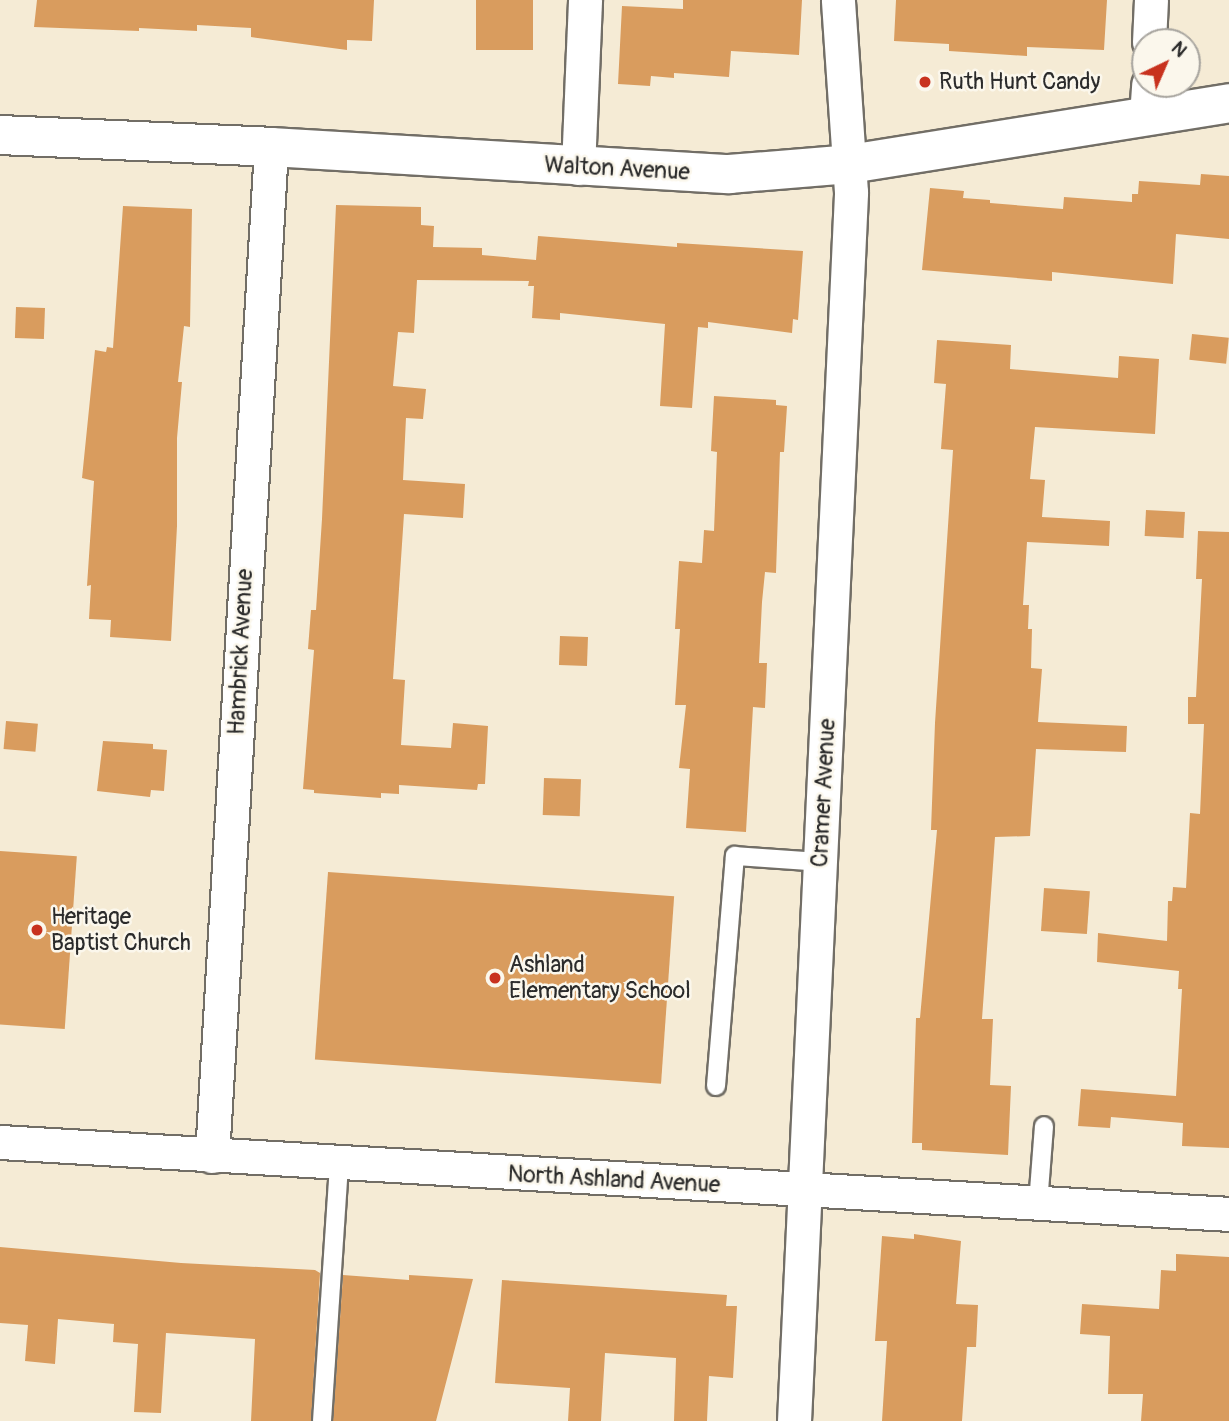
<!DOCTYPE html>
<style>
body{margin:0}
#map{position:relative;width:1229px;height:1421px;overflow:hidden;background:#f5ebd5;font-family:Pangolin,sans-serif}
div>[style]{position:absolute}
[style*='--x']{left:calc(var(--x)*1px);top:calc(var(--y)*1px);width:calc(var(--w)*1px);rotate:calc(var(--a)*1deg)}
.building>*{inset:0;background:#d99c5e;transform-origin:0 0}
.roads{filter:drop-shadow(2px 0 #726e66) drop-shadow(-2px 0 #726e66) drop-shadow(0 2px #726e66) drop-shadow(0 -2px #726e66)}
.service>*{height:18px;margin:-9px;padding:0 9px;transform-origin:9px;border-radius:9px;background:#fff}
.minor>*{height:33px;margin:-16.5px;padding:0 16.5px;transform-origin:16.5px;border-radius:16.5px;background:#fff}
.tertiary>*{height:38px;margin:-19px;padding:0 19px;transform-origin:19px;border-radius:19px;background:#fff}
.dots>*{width:19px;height:19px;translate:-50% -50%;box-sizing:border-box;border:4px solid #fbf7ec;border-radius:50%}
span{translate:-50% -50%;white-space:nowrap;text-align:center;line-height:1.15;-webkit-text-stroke:5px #fbf7ec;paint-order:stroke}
.poi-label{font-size:23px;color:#2b2b2b}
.left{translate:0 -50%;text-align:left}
.street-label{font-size:23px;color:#2b2b2b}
.north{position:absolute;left:1131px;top:28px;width:70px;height:70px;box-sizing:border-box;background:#fbf7ec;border:2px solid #a8a59f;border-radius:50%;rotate:44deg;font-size:19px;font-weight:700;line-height:28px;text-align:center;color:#2b2b2b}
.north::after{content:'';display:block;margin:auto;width:24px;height:32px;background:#c8321e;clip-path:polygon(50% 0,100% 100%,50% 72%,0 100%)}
</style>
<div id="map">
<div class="building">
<div style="clip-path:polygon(37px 0,374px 0,372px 41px,347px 40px,347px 50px,251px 37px,251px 28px,197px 25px,197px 31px,139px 28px,139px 31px,34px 27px)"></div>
<div style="left:476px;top:0;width:57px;height:50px"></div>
<div style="clip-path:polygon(683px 0,802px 0,799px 55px,731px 51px,729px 77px,674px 73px,674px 78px,651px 76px,650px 86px,618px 84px,622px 6px,683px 9px)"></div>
<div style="clip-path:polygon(896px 0,1107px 0,1104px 50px,1027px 47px,1027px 56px,949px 51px,949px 44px,894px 41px)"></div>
<div style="clip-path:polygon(1201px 174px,1229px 176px,1229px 239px,1176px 234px,1173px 284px,1052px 272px,1052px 281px,922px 270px,930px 188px,964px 191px,963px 198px,990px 200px,990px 203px,1063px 209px,1064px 197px,1132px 202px,1132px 194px,1138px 194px,1139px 181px,1200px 185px)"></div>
<div style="clip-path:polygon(336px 205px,421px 207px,421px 225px,434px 226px,433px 247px,482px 248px,482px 255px,536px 260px,538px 236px,677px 247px,677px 243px,803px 251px,798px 320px,793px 319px,792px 333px,708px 322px,708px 328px,698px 327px,692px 408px,660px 406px,665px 324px,560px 313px,560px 320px,532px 318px,534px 286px,528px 286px,529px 281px,417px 280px,414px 333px,398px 332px,393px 386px,426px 389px,423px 419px,406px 418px,403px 480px,465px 484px,463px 518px,404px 514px,393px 679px,405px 680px,401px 745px,451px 748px,453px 723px,488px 726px,485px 784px,478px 784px,477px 790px,399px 785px,399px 794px,381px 793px,381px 798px,314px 793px,314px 790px,303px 789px,314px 650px,308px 649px,311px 610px,316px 610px,322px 519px)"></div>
<div style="clip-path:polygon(123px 206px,192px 209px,190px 327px,184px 326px,178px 382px,182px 382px,177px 438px,177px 526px,171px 641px,110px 637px,111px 620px,89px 619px,91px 585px,87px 586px,94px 481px,82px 478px,95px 350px,106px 352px,107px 347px,113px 348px)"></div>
<div style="left:16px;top:307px;width:29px;height:31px;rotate:2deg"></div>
<div style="left:1192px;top:334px;width:37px;height:26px;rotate:6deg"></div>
<div style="clip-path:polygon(937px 340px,1011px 345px,1010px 369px,1118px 378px,1119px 356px,1159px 359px,1155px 434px,1035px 427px,1030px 479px,1045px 480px,1042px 517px,1110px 521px,1109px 546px,1027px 542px,1023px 605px,1029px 605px,1028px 629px,1032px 629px,1031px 668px,1042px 669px,1038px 722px,1127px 726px,1126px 752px,1036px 749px,1030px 836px,995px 837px,982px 1019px,993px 1019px,990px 1085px,1011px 1086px,1008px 1155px,922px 1150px,922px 1143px,912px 1143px,916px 1018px,920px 1018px,937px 830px,931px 830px,935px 723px,953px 450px,941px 449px,946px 384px,934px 383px)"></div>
<div style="clip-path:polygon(714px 396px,776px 400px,776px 405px,787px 406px,784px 452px,780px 452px,776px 573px,765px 572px,762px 602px,759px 663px,767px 663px,765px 708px,753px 707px,746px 832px,686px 828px,690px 769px,679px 768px,686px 705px,675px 705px,680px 629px,675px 629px,679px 561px,702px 563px,704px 530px,714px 531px,717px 452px,711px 451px)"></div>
<div style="left:1146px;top:510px;width:39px;height:26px;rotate:3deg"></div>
<div style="clip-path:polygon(1198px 531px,1229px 532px,1229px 1148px,1182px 1146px,1183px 1123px,1111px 1117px,1110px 1128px,1078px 1126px,1081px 1089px,1176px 1096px,1182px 989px,1178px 989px,1179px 971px,1097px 962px,1098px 933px,1167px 941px,1168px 901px,1172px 901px,1173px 887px,1186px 888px,1190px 813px,1200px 814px,1204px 724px,1188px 724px,1188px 697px,1196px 697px,1202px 579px,1196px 579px)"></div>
<div style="left:560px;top:636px;width:28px;height:29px;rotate:2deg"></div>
<div style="left:6px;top:721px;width:32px;height:28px;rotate:5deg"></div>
<div style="clip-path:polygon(103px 741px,153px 744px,153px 749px,167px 750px,164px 791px,151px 790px,150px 797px,97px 791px)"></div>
<div style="left:544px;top:778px;width:37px;height:37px;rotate:2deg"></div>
<div style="left:0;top:851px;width:77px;height:173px;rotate:4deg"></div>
<div style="left:328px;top:872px;width:347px;height:188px;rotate:4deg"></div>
<div style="left:1044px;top:888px;width:46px;height:43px;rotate:4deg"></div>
<div style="clip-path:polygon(914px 1234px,961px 1241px,956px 1304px,978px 1305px,976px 1347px,967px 1347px,962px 1421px,882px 1421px,887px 1341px,875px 1341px,882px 1236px,914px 1239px)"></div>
<div style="clip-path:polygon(0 1247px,181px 1263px,315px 1270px,320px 1273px,311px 1421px,251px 1421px,255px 1339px,166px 1333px,161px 1413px,134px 1412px,138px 1344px,113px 1342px,114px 1324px,58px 1319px,55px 1364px,25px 1361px,28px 1325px,0 1323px)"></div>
<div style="clip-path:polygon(1176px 1254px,1229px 1257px,1229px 1421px,1141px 1421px,1143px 1394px,1108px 1394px,1110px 1336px,1080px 1334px,1082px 1304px,1159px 1309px,1161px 1270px,1176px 1271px)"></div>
<div style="clip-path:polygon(343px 1275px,409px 1280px,409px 1275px,473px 1279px,436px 1421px,333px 1421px)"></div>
<div style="clip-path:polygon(502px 1280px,727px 1295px,726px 1306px,737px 1306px,733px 1378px,709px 1376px,707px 1421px,674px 1421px,676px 1358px,605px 1353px,601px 1421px,568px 1421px,570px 1388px,495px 1383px)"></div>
</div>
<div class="roads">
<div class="service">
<div style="--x:716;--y:1086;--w:231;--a:-85.3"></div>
<div style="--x:735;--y:856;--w:86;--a:4"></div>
<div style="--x:1038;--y:1204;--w:78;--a:-85.6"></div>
<div style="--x:322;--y:1421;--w:258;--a:-86.2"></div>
</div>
<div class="minor">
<div style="--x:1149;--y:42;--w:42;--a:-87.3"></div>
<div style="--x:1146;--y:116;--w:32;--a:-86"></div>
<div style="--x:578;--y:168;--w:168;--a:-87.6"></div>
<div style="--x:0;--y:1142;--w:1231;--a:3.35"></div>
<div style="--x:212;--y:1156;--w:1011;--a:-86.65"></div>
<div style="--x:794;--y:1421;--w:1230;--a:-87.34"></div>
<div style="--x:851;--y:192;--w:192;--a:-93.9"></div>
</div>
<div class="tertiary">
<div style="--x:0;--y:135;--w:271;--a:2.5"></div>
<div style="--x:271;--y:147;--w:459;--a:3.4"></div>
<div style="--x:729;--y:174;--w:121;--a:-4.7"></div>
<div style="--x:850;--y:164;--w:384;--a:-9.1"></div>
</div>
</div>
<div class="dots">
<div style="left:925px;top:82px;background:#c8321e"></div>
<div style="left:37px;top:930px;background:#c8321e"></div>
<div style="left:495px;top:978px;background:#c8321e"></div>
</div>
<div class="poi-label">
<span class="left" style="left:939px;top:82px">Ruth Hunt Candy</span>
<span class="left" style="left:51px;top:930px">Heritage<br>Baptist Church</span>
<span class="left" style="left:509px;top:978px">Ashland<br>Elementary School</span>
</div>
<div class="street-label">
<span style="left:617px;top:169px;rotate:3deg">Walton Avenue</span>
<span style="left:241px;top:652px;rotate:-87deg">Hambrick Avenue</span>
<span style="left:824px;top:793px;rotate:-87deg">Cramer Avenue</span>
<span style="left:614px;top:1180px;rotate:3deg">North Ashland Avenue</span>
</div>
<div class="north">N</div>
</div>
